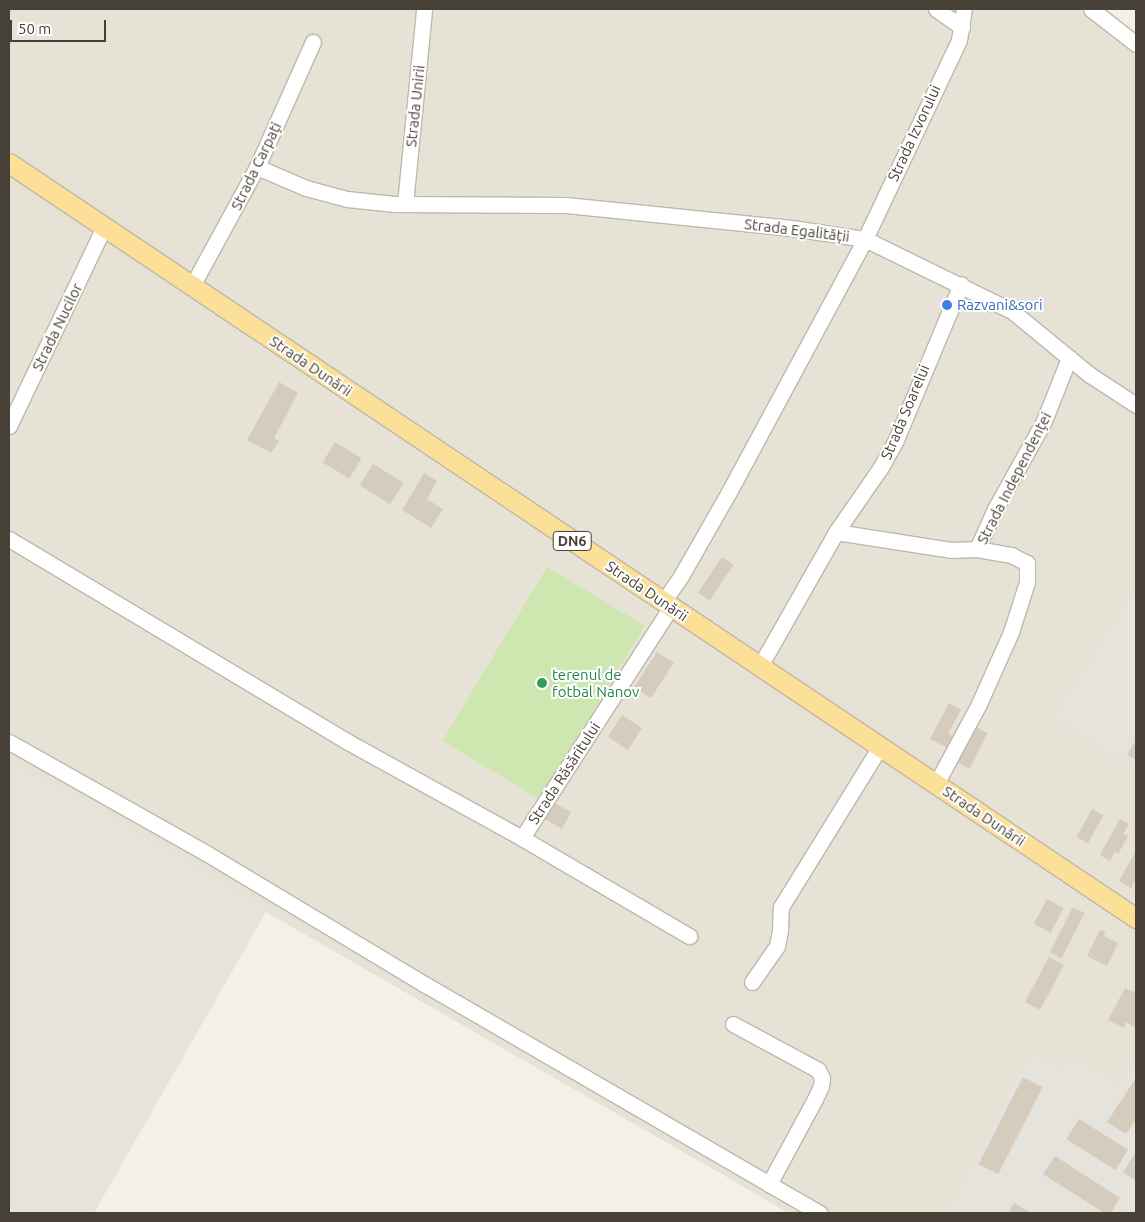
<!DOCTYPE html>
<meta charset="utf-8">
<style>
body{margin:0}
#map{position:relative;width:1145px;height:1222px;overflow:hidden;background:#f3f0e7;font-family:Ubuntu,sans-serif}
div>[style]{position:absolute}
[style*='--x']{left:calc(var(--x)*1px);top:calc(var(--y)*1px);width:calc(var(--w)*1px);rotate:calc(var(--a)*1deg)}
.residential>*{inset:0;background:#e7e2d6}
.industrial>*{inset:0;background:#e6e2dc}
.green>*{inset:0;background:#cee7b1;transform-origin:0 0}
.building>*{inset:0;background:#d5ccbd;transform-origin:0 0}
.roads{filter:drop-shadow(1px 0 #bfb8aa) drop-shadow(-1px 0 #bfb8aa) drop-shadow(0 1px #bfb8aa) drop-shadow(0 -1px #bfb8aa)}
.minor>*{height:15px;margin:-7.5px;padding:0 7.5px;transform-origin:7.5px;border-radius:7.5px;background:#fff}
.major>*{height:19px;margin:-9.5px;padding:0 9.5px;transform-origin:9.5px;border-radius:9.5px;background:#fde097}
.dots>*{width:14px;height:14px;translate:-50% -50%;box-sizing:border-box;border:2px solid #fff;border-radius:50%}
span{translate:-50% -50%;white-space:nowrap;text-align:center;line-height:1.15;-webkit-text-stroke:4px #fff;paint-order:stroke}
.shield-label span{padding:1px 4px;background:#fff;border:1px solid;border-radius:4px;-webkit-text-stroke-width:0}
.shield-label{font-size:14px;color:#474036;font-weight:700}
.street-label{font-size:15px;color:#474036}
.shop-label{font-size:15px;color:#366cbe}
.left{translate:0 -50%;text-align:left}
.leisure-label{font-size:15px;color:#27864d}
.frame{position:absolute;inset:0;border:10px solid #474036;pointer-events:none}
.scale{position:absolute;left:10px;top:20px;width:96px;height:22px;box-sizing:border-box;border:2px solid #474036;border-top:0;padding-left:6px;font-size:15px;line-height:18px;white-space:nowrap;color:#474036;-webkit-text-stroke:4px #fff;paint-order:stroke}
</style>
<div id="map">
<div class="residential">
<div style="clip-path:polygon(9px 9px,1081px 9px,1136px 52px,1136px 1213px,789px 1213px,266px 912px,85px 804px,9px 765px)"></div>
</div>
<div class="industrial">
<div style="clip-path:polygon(1136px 589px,1136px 770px,1055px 717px)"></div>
<div style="clip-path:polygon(9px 765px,85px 804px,266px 912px,94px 1213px,9px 1213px)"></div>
<div style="clip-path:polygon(1029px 1055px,1064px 1071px,1071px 1057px,1121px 1086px,1136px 1056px,1136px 1213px,965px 1213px,952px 1205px)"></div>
</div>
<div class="green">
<div style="left:547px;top:567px;width:114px;height:203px;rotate:31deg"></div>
</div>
<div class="building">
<div style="clip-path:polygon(279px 382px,298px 393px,274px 438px,279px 441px,271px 453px,247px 440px)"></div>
<div style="left:335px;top:442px;width:31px;height:24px;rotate:31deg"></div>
<div style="left:373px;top:464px;width:36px;height:25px;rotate:32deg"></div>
<div style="clip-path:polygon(424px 473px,437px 481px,427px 499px,443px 509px,431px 528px,402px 510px)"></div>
<div style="left:722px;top:557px;width:14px;height:43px;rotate:34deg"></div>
<div style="left:657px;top:652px;width:20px;height:42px;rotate:33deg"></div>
<div style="clip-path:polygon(949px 703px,961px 710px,948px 733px,953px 736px,947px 748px,930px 739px)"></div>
<div style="left:622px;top:715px;width:24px;height:26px;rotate:33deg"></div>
<div style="left:976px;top:727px;width:13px;height:40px;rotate:27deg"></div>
<div style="clip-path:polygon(1136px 740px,1136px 760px,1127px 755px)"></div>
<div style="left:551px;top:801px;width:23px;height:19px;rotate:29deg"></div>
<div style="left:1092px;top:809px;width:13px;height:32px;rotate:29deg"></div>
<div style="clip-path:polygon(1120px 819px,1129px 824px,1123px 834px,1128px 836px,1118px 854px,1115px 852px,1110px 861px,1100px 855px)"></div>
<div style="clip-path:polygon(1136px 851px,1136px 879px,1131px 888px,1119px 881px)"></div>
<div style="left:1047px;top:899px;width:19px;height:28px;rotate:28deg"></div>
<div style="left:1073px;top:907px;width:13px;height:51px;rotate:27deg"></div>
<div style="clip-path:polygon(1100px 930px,1106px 932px,1104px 936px,1118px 943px,1107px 966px,1087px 956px)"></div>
<div style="left:1049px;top:957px;width:17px;height:51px;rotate:28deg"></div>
<div style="clip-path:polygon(1125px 988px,1136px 993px,1136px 1028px,1126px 1022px,1124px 1028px,1108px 1020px)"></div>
<div style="left:1023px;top:1077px;width:22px;height:98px;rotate:27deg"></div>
<div style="clip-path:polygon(1136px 1078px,1136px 1119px,1126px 1134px,1107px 1122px)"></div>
<div style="left:1079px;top:1119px;width:58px;height:24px;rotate:32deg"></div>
<div style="clip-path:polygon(1136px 1152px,1136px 1181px,1123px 1172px)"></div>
<div style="clip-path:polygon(1055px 1156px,1120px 1198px,1111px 1213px,1104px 1213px,1043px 1174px)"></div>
<div style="clip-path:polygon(1014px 1203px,1031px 1213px,1008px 1213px)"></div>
</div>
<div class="roads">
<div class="minor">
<div style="--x:936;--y:9;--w:32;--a:35"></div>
<div style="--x:1091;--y:9;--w:57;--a:37.9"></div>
<div style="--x:257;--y:167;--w:53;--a:23.2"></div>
<div style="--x:306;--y:188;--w:42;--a:15"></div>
<div style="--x:347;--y:199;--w:48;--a:5.9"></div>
<div style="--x:395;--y:204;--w:171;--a:0.3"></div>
<div style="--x:566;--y:205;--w:227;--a:5.8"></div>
<div style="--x:792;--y:228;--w:74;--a:8.6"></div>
<div style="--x:865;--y:239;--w:164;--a:26.1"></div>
<div style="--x:1012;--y:311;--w:101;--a:39.4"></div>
<div style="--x:1090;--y:375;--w:55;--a:33.1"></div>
<div style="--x:405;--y:204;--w:196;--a:-84.4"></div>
<div style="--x:192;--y:286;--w:136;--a:-61.4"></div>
<div style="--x:257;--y:167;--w:137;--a:-65.9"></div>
<div style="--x:9;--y:426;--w:221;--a:-64.5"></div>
<div style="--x:836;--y:532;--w:79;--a:-55.3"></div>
<div style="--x:881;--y:467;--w:29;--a:-61"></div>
<div style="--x:895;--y:442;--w:171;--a:-67.3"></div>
<div style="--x:9;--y:539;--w:395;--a:30.9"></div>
<div style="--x:348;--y:742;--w:199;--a:28.9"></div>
<div style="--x:522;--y:838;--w:194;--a:30.4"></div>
<div style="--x:977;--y:549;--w:44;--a:-65.8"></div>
<div style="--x:995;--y:509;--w:101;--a:-60.9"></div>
<div style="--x:1044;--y:421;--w:68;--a:-68.4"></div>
<div style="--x:663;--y:602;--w:32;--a:-55"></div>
<div style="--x:681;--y:576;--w:99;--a:-60.3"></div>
<div style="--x:730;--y:490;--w:285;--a:-61.7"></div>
<div style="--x:865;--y:239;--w:220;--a:-64.7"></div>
<div style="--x:959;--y:40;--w:31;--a:-81"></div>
<div style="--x:760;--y:666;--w:154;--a:-60.4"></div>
<div style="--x:836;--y:532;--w:116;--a:8.9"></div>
<div style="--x:951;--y:550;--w:26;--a:-2"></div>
<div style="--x:977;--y:549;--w:35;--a:10"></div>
<div style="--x:1011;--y:555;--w:18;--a:27"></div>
<div style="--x:1027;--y:563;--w:19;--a:90"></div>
<div style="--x:1027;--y:582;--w:52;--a:107.7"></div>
<div style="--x:1011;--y:632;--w:79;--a:114"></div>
<div style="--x:979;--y:704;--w:91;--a:118.3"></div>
<div style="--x:9;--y:742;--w:226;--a:29.4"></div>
<div style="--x:206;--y:853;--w:257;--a:31"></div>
<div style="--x:426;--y:985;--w:455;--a:30.1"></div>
<div style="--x:522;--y:838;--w:275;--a:-57.2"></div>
<div style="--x:752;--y:982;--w:44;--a:-55.2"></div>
<div style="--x:777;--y:946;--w:15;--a:-79"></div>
<div style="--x:780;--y:931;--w:24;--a:-88"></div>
<div style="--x:781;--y:907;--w:188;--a:-58.3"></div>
<div style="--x:733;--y:1024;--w:97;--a:28.4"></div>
<div style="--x:818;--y:1070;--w:9;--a:63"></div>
<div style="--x:822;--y:1078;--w:8;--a:97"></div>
<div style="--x:821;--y:1086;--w:14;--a:115"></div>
<div style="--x:815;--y:1099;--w:97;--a:118.4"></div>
</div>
<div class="major">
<div style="--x:9;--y:163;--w:1357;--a:33.82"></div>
</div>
</div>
<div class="dots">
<div style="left:947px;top:305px;background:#3f7fe0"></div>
<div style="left:542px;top:683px;background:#2e9e5b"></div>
</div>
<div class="shield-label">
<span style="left:572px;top:541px">DN6</span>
</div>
<div class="street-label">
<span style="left:415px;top:106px;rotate:-84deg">Strada Unirii</span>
<span style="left:914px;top:133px;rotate:-65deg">Strada Izvorului</span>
<span style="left:256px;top:166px;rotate:-64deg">Strada Carpați</span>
<span style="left:797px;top:230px;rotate:7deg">Strada Egalității</span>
<span style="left:57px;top:327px;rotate:-64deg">Strada Nucilor</span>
<span style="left:311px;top:366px;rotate:34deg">Strada Dunării</span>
<span style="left:905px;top:412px;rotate:-67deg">Strada Soarelui</span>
<span style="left:1014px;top:478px;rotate:-63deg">Strada Independenței</span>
<span style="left:647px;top:591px;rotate:34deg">Strada Dunării</span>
<span style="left:564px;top:773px;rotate:-57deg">Strada Răsăritului</span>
<span style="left:984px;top:816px;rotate:34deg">Strada Dunării</span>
</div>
<div class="shop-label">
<span class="left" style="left:957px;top:305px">Razvani&amp;sori</span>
</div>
<div class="leisure-label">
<span class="left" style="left:552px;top:683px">terenul de<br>fotbal Nanov</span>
</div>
<div class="frame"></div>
<div class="scale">50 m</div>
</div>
